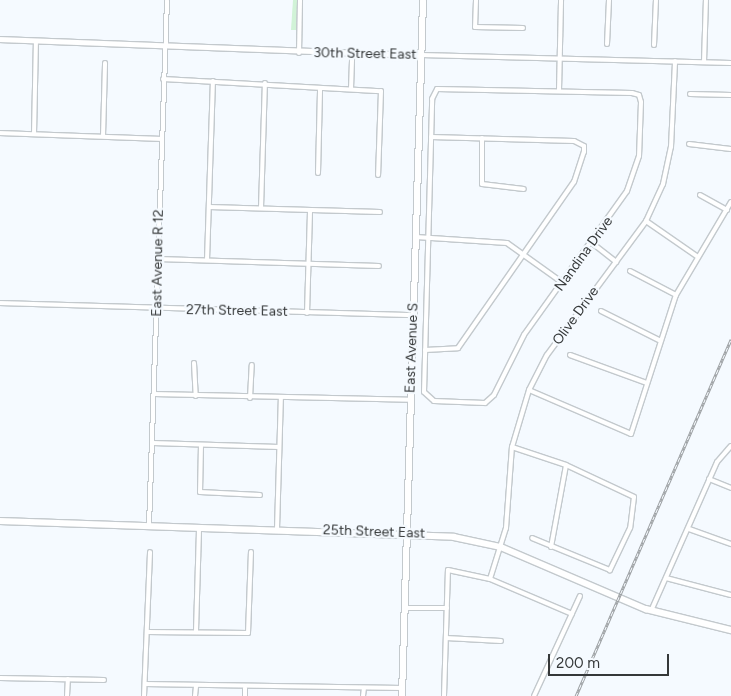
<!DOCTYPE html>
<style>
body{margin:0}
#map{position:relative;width:731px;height:696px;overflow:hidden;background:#f5faff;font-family:Figtree,sans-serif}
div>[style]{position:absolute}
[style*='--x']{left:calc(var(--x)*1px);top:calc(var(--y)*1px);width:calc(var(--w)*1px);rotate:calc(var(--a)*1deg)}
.green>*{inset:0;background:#d1f3d7}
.roads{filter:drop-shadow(1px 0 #c3c9cd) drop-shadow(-1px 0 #c3c9cd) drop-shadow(0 1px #c3c9cd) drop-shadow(0 -1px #c3c9cd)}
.minor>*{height:4px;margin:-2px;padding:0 2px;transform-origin:2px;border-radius:2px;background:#fff}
.tertiary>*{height:5px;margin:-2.5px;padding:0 2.5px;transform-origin:2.5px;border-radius:2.5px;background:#fff}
.secondary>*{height:5.5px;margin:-2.75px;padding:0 2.75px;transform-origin:2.75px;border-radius:2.75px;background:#fff}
.primary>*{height:6px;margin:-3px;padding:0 3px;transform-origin:3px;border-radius:3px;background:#fff}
.rail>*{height:3px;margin-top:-1.5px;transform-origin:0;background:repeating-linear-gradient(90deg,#f5faff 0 4px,#9a9ea1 0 8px);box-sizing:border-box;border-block:1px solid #9a9ea1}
span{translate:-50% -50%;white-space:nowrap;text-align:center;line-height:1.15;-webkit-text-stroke:4.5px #f5faff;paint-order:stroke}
.street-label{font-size:14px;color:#353839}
.scale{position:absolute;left:548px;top:654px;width:121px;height:22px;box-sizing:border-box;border:2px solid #353839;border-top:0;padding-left:6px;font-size:15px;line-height:18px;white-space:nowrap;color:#353839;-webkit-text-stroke:4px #f5faff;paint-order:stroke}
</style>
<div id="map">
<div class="green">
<div style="clip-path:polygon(293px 0,298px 0,297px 30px,291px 30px)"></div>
</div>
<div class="roads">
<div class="minor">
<div style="--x:476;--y:0;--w:27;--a:92"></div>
<div style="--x:475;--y:27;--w:48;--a:1.2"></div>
<div style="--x:607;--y:44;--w:44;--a:-87.4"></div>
<div style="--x:654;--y:45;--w:45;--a:-87.5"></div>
<div style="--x:299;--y:53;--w:53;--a:-88.9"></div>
<div style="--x:421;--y:55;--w:310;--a:1.5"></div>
<div style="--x:704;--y:62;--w:62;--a:-88.2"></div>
<div style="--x:163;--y:79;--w:218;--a:3.2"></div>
<div style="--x:381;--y:91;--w:84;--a:92"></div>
<div style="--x:351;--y:89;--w:35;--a:-88"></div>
<div style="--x:437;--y:89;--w:195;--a:1.2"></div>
<div style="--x:632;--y:93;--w:7;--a:16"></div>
<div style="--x:639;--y:95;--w:7;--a:74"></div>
<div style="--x:641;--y:102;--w:54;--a:92.1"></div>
<div style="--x:639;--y:156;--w:37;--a:109"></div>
<div style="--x:627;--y:191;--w:177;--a:125.6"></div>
<div style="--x:524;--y:335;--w:67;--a:116.6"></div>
<div style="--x:494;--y:395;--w:12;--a:138"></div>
<div style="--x:485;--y:403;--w:51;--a:-177.8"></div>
<div style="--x:434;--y:401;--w:13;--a:-138"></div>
<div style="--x:424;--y:392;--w:293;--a:-88.4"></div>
<div style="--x:432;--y:99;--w:11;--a:-63"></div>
<div style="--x:559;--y:90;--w:90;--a:-88.7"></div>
<div style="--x:690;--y:94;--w:41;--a:1.4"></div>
<div style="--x:0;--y:133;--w:161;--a:2.1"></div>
<div style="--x:34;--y:134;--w:93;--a:-88.8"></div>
<div style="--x:103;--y:136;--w:73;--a:-88.4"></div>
<div style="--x:482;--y:138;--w:46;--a:90"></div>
<div style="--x:482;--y:184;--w:42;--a:6.8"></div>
<div style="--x:689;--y:144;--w:42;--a:6.8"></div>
<div style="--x:318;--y:173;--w:84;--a:-88.6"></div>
<div style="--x:700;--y:195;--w:31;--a:29"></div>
<div style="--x:209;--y:207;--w:171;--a:1.7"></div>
<div style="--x:261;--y:208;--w:125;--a:-88.2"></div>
<div style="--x:646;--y:221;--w:63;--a:34.7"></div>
<div style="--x:416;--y:237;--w:91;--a:3.8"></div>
<div style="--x:507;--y:243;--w:69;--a:35.5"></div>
<div style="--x:592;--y:243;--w:31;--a:38"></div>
<div style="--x:158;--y:259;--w:221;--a:1.8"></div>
<div style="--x:207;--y:260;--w:179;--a:-88.1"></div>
<div style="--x:630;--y:271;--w:52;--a:27.6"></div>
<div style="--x:0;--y:303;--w:414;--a:1.7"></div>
<div style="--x:601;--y:311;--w:65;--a:26.6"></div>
<div style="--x:307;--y:313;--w:103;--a:-88.3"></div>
<div style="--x:425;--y:350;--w:33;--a:-3"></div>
<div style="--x:458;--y:348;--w:203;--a:-55.1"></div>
<div style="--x:574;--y:182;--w:32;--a:-72"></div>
<div style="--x:584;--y:152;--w:6;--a:-90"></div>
<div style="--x:584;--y:146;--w:11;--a:-153"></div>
<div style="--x:574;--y:141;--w:143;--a:-178.4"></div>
<div style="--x:570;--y:355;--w:82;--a:20"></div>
<div style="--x:194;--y:363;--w:33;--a:87"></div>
<div style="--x:529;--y:390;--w:111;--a:23.3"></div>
<div style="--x:631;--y:434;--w:146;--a:-72.1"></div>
<div style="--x:676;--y:295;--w:108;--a:-59.4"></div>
<div style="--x:154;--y:394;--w:256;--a:1.3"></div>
<div style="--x:250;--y:398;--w:33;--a:-87"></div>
<div style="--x:153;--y:443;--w:126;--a:1.8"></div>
<div style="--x:201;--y:445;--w:47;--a:91.2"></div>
<div style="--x:200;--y:492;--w:60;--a:2.9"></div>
<div style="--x:512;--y:447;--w:57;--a:18.4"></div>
<div style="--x:566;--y:465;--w:75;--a:25.2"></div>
<div style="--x:634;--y:497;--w:31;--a:97"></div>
<div style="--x:630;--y:528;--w:47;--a:115.5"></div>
<div style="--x:610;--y:570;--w:84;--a:-157.7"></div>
<div style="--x:709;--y:479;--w:24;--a:22"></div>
<div style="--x:149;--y:526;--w:526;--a:-88.04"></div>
<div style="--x:277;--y:529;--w:131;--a:-88.3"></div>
<div style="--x:689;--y:529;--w:45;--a:19.7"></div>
<div style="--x:551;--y:547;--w:83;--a:-79.6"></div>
<div style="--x:666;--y:578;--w:67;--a:14.7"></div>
<div style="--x:490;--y:579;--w:53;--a:-72.6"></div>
<div style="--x:506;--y:528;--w:81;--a:-85.8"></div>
<div style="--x:512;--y:447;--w:59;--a:-73.4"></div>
<div style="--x:529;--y:390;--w:39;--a:-63"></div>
<div style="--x:547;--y:355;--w:167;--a:-53.5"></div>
<div style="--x:646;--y:221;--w:41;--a:-65.3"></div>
<div style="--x:663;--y:184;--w:38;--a:-78"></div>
<div style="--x:671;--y:147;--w:86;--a:-87.3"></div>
<div style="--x:404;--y:608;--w:43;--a:0"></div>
<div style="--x:651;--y:611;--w:163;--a:-66.1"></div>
<div style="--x:717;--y:462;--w:21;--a:-49"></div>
<div style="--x:196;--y:631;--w:103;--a:-88.3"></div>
<div style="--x:147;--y:632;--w:101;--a:0.6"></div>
<div style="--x:248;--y:633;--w:81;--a:-87.9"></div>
<div style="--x:446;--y:638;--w:55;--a:3.1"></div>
<div style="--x:0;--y:678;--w:104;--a:1.1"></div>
<div style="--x:145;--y:684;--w:257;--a:0.9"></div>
<div style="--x:67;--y:696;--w:17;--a:-87"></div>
<div style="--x:144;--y:696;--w:144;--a:-87.6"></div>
<div style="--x:195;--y:696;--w:10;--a:-84"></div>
<div style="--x:245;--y:696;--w:8;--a:-90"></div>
<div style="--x:363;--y:696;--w:8;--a:-83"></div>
<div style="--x:444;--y:696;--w:126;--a:-88.2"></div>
<div style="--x:448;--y:570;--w:43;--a:12.1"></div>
<div style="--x:490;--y:579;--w:89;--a:23.1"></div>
<div style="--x:534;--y:696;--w:110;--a:-65.3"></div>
</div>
<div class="tertiary">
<div style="--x:0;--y:39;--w:421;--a:2.2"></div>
</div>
<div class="secondary">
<div style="--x:0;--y:521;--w:454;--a:2"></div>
<div style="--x:454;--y:537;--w:48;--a:12"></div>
<div style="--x:501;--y:547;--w:158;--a:23.2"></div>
<div style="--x:646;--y:609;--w:88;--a:13.9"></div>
</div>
<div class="primary">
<div style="--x:402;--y:696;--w:696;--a:-88.27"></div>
</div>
</div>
<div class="rail">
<div style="--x:576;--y:696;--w:389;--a:-66.5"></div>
</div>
<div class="street-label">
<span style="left:365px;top:54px;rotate:1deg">30th Street East</span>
<span style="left:584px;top:254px;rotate:-54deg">Nandina Drive</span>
<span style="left:158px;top:263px;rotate:-89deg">East Avenue R 12</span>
<span style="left:237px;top:311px;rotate:1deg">27th Street East</span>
<span style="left:576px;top:316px;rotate:-54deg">Olive Drive</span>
<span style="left:412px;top:348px;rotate:-88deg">East Avenue S</span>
<span style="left:374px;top:532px;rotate:2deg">25th Street East</span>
</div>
<div class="scale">200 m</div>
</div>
